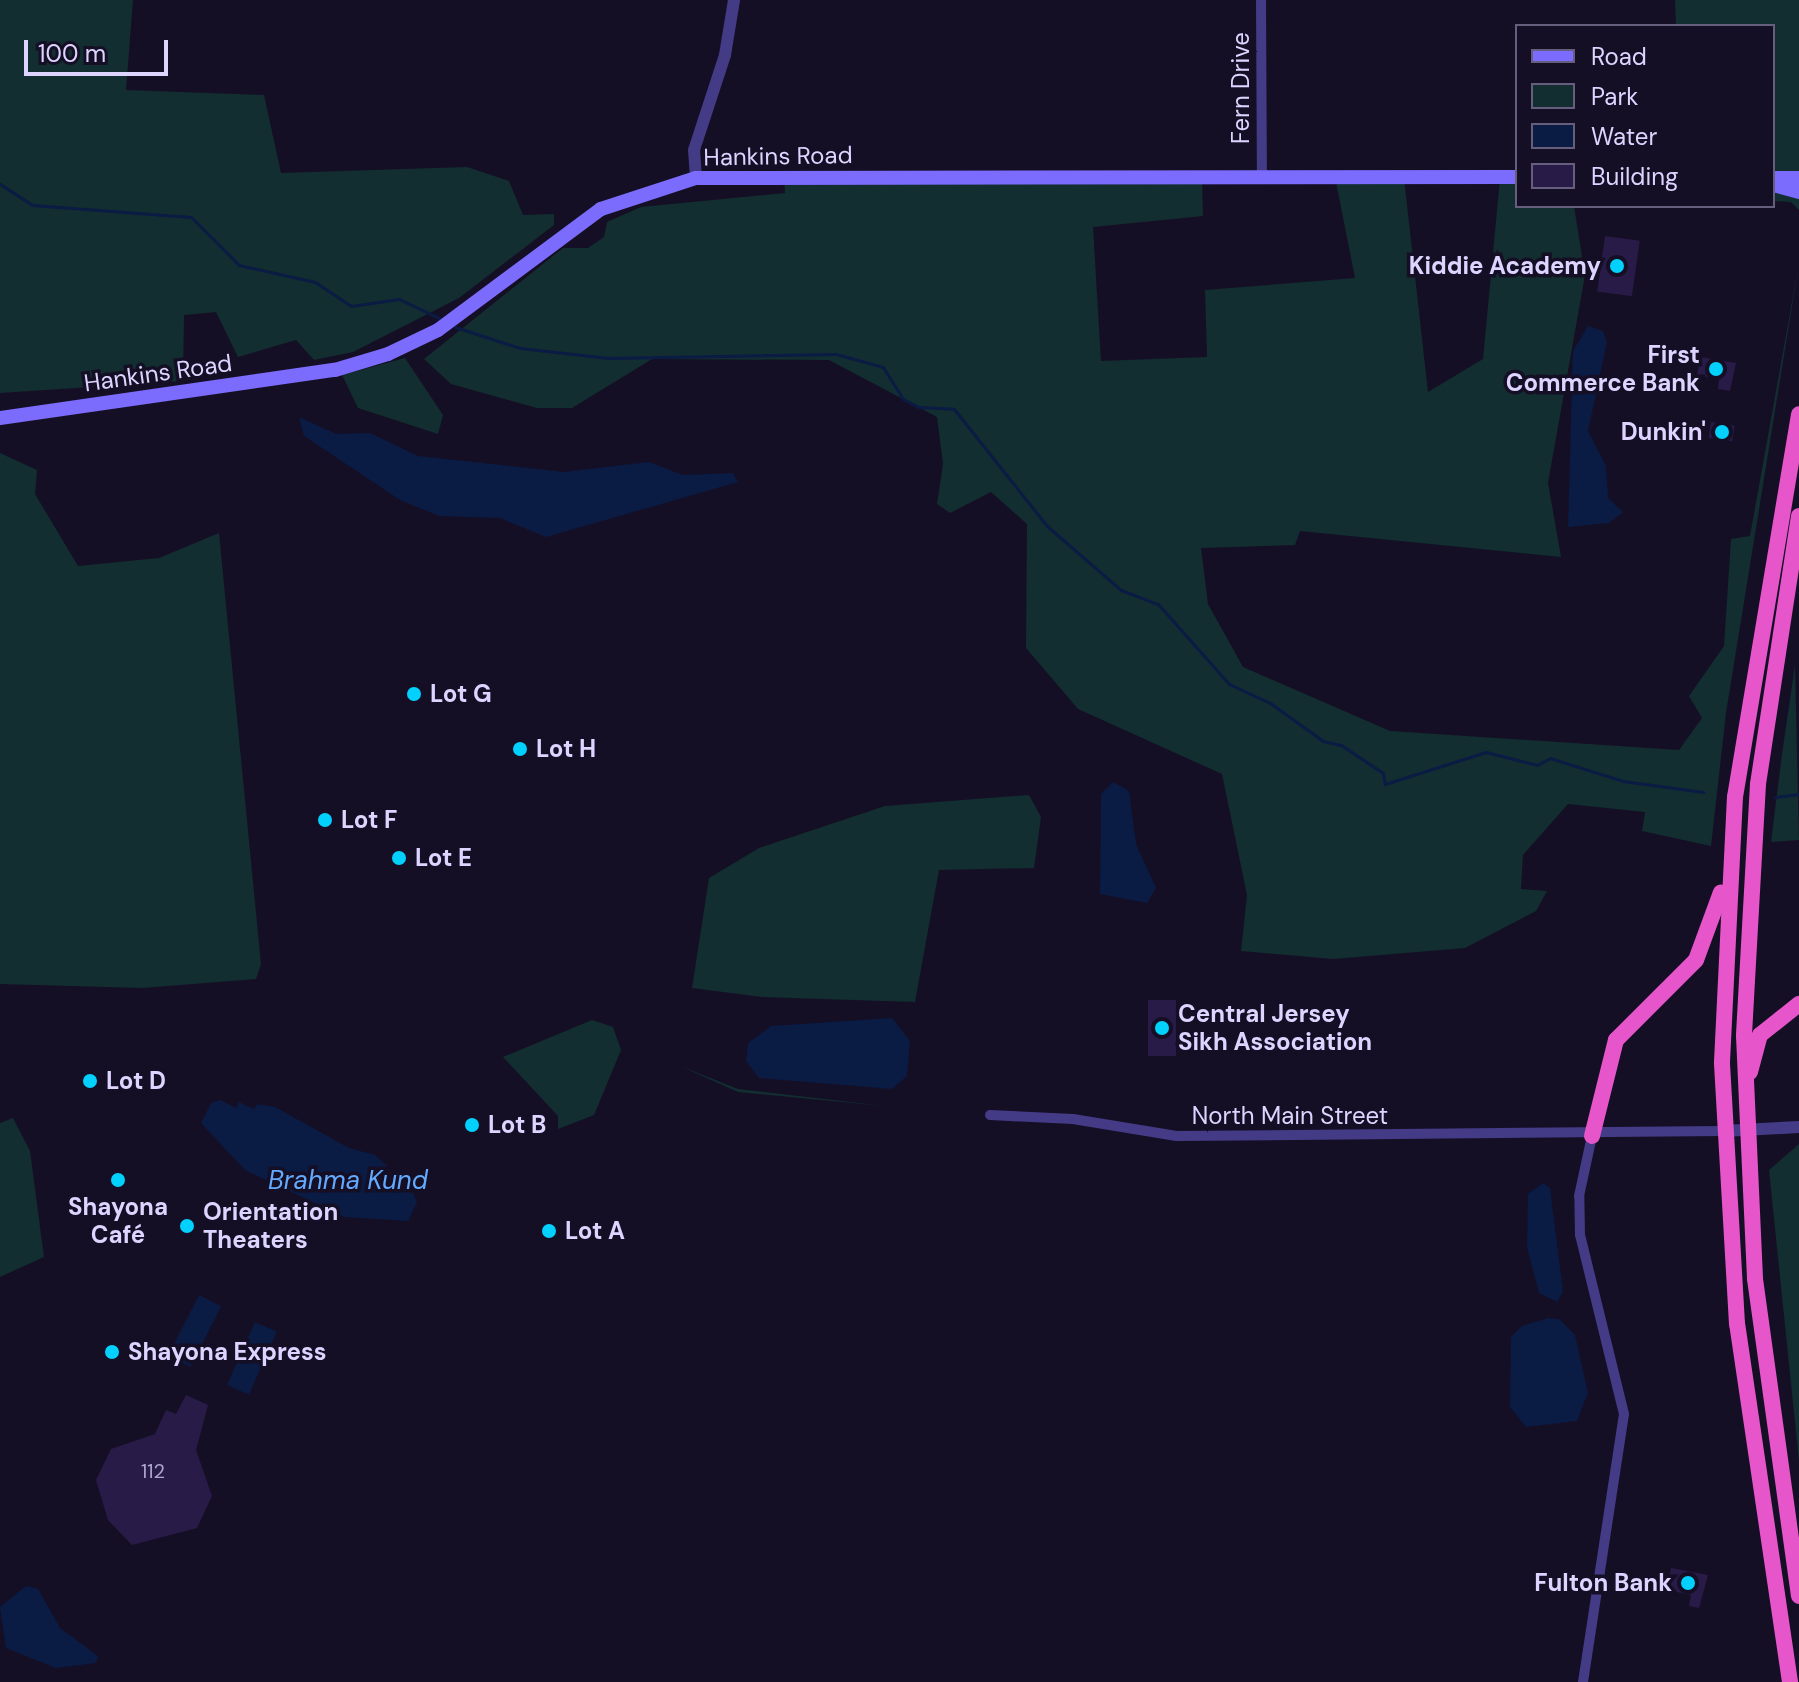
<!DOCTYPE html>
<meta charset="utf-8">
<style>
body{margin:0}
#map{position:relative;width:1799px;height:1682px;overflow:hidden;background:#150f26;font-family:"DM Sans",sans-serif}
div>[style]{position:absolute}
[style*='--x']{left:calc(var(--x)*1px);top:calc(var(--y)*1px);width:calc(var(--w)*1px);rotate:calc(var(--a)*1deg)}
.green>*{inset:0;background:#122e30}
.water>*{inset:0;background:#0a1b44;transform-origin:0 0}
.stream>*{height:3px;margin:-1.5px;padding:0 1.5px;transform-origin:1.5px;border-radius:1.5px;background:#0a1b44}
.building>*{inset:0;background:#281b47;transform-origin:0 0}
.minor>*{height:10px;margin:-5px;padding:0 5px;transform-origin:5px;border-radius:5px;background:#433b85}
.tertiary>*{height:12px;margin:-6px;padding:0 6px;transform-origin:6px;border-radius:6px;background:#433b85}
.secondary>*{height:14px;margin:-7px;padding:0 7px;transform-origin:7px;border-radius:7px;background:#7c6cfe}
.trunk>*{height:16px;margin:-8px;padding:0 8px;transform-origin:8px;border-radius:8px;background:#e656ca}
.dots>*{width:22px;height:22px;translate:-50% -50%;box-sizing:border-box;border:4px solid #150f26;border-radius:50%}
span{translate:-50% -50%;white-space:nowrap;text-align:center;line-height:1.15;-webkit-text-stroke:7px #150f26;paint-order:stroke}
.number-label{font-size:20px;color:#b0a6d1}
.number-label span{-webkit-text-stroke-width:0}
.street-label{font-size:24px;color:#ddd4ff}
.poi-label{font-size:24px;color:#ddd4ff;font-weight:700}
.right{translate:-100% -50%;text-align:right}
.left{translate:0 -50%;text-align:left}
.water-label{font-size:26px;color:#63aafe;font-style:italic}
.legend{position:absolute;left:1515px;top:24px;width:260px;height:184px;box-sizing:border-box;background:#150f26;border:2px solid #655e7d;margin:0;padding:10px 14px;list-style:none;font-size:24px;color:#ddd4ff}
.legend li{display:flex;align-items:center;gap:16px;height:40px}
.legend b{width:40px;border:2px solid #655e7d}
.scale{position:absolute;left:24px;top:40px;width:144px;height:36px;box-sizing:border-box;border:4px solid #ddd4ff;border-top:0;padding-left:10px;font-size:24px;line-height:28px;white-space:nowrap;color:#ddd4ff;-webkit-text-stroke:6px #150f26;paint-order:stroke}
</style>
<div id="map">
<div class="green">
<div style="clip-path:polygon(0 0,133px 0,126px 90px,264px 95px,281px 173px,467px 167px,509px 181px,523px 215px,554px 214px,554px 225px,459px 298px,353px 352px,314px 360px,296px 340px,238px 357px,216px 312px,184px 315px,183px 381px,0 393px)"></div>
<div style="clip-path:polygon(1675px 0,1799px 0,1799px 210px,1791px 202px,1773px 201px,1773px 26px,1676px 26px)"></div>
<div style="clip-path:polygon(1202px 176px,1203px 216px,1093px 227px,1101px 361px,1207px 357px,1205px 290px,1355px 278px,1335px 177px,1404px 178px,1428px 392px,1483px 359px,1500px 179px,1517px 179px,1517px 206px,1574px 206px,1585px 275px,1548px 483px,1561px 557px,1300px 531px,1295px 545px,1201px 548px,1208px 604px,1243px 667px,1390px 731px,1679px 750px,1702px 718px,1689px 696px,1724px 646px,1731px 539px,1750px 536px,1799px 263px,1726px 713px,1711px 846px,1642px 831px,1645px 812px,1568px 804px,1523px 855px,1521px 889px,1547px 891px,1536px 911px,1465px 948px,1333px 959px,1241px 951px,1247px 895px,1222px 774px,1078px 709px,1026px 648px,1027px 524px,991px 492px,950px 513px,937px 504px,943px 464px,937px 417px,829px 360px,652px 359px,572px 408px,537px 408px,451px 384px,424px 359px,563px 248px,588px 248px,604px 237px,607px 222px,641px 207px,785px 193px,784px 177px)"></div>
<div style="clip-path:polygon(405px 358px,443px 415px,438px 434px,358px 408px,342px 375px)"></div>
<div style="clip-path:polygon(0 453px,37px 470px,35px 494px,78px 566px,159px 558px,219px 533px,261px 964px,256px 979px,142px 988px,0 984px)"></div>
<div style="clip-path:polygon(1795px 665px,1799px 840px,1771px 842px,1782px 754px)"></div>
<div style="clip-path:polygon(1029px 795px,1041px 817px,1034px 868px,939px 870px,915px 1002px,762px 997px,692px 988px,709px 878px,759px 848px,885px 806px)"></div>
<div style="clip-path:polygon(592px 1020px,613px 1027px,621px 1050px,594px 1115px,558px 1129px,558px 1116px,503px 1057px)"></div>
<div style="clip-path:polygon(680px 1066px,738px 1089px,884px 1106px,738px 1092px)"></div>
<div style="clip-path:polygon(13px 1118px,30px 1151px,44px 1257px,0 1277px,0 1123px)"></div>
<div style="clip-path:polygon(1799px 1144px,1799px 1461px,1769px 1170px)"></div>
</div>
<div class="water">
<div style="clip-path:polygon(1588px 326px,1603px 331px,1607px 342px,1588px 431px,1606px 466px,1608px 498px,1623px 512px,1609px 523px,1568px 527px,1573px 351px)"></div>
<div style="clip-path:polygon(299px 417px,336px 434px,370px 433px,418px 456px,564px 472px,649px 462px,683px 475px,733px 473px,738px 482px,546px 537px,500px 518px,439px 516px,400px 500px,304px 436px)"></div>
<div style="clip-path:polygon(1113px 782px,1129px 791px,1136px 844px,1156px 888px,1147px 903px,1100px 894px,1101px 794px)"></div>
<div style="clip-path:polygon(892px 1018px,910px 1041px,907px 1076px,892px 1089px,759px 1078px,746px 1061px,748px 1043px,771px 1026px)"></div>
<div style="clip-path:polygon(220px 1100px,236px 1108px,239px 1102px,254px 1109px,257px 1104px,275px 1107px,349px 1148px,375px 1155px,387px 1166px,385px 1172px,400px 1180px,398px 1185px,413px 1193px,417px 1202px,408px 1221px,344px 1217px,245px 1170px,201px 1123px,211px 1103px)"></div>
<div style="clip-path:polygon(1543px 1183px,1550px 1188px,1563px 1291px,1557px 1302px,1539px 1293px,1527px 1248px,1528px 1194px)"></div>
<div style="left:199px;top:1295px;width:25px;height:68px;rotate:27deg"></div>
<div style="clip-path:polygon(1548px 1318px,1559px 1319px,1575px 1335px,1588px 1393px,1577px 1421px,1526px 1427px,1510px 1407px,1511px 1337px,1522px 1326px)"></div>
<div style="left:255px;top:1322px;width:24px;height:69px;rotate:24deg"></div>
<div style="clip-path:polygon(26px 1586px,38px 1589px,60px 1628px,98px 1656px,96px 1663px,56px 1668px,6px 1648px,0 1607px)"></div>
</div>
<div class="stream">
<div style="--x:0;--y:184;--w:38;--a:33"></div>
<div style="--x:32;--y:205;--w:159;--a:4.3"></div>
<div style="--x:191;--y:217;--w:68;--a:45"></div>
<div style="--x:239;--y:265;--w:78;--a:12.6"></div>
<div style="--x:315;--y:282;--w:43;--a:33.7"></div>
<div style="--x:351;--y:306;--w:49;--a:-8.3"></div>
<div style="--x:399;--y:299;--w:44;--a:25.4"></div>
<div style="--x:455;--y:327;--w:68;--a:17.9"></div>
<div style="--x:520;--y:348;--w:89;--a:6.5"></div>
<div style="--x:608;--y:358;--w:228;--a:-1"></div>
<div style="--x:836;--y:354;--w:49;--a:15.5"></div>
<div style="--x:883;--y:367;--w:38;--a:58"></div>
<div style="--x:903;--y:399;--w:18;--a:27"></div>
<div style="--x:919;--y:407;--w:35;--a:3"></div>
<div style="--x:954;--y:409;--w:149;--a:51.5"></div>
<div style="--x:1047;--y:526;--w:98;--a:40.9"></div>
<div style="--x:1121;--y:590;--w:40;--a:21"></div>
<div style="--x:1158;--y:604;--w:107;--a:48.4"></div>
<div style="--x:1229;--y:684;--w:45;--a:24.9"></div>
<div style="--x:1270;--y:703;--w:65;--a:35.6"></div>
<div style="--x:1323;--y:741;--w:18;--a:13"></div>
<div style="--x:1341;--y:745;--w:50;--a:33.7"></div>
<div style="--x:1383;--y:773;--w:11;--a:80"></div>
<div style="--x:1385;--y:784;--w:106;--a:-17.6"></div>
<div style="--x:1486;--y:752;--w:53;--a:14.3"></div>
<div style="--x:1537;--y:765;--w:15;--a:-28"></div>
<div style="--x:1550;--y:758;--w:77;--a:17.5"></div>
<div style="--x:1623;--y:781;--w:81;--a:7.8"></div>
<div style="--x:1775;--y:797;--w:24;--a:-7"></div>
</div>
<div class="building">
<div style="left:1605px;top:236px;width:35px;height:56px;rotate:8deg"></div>
<div style="clip-path:polygon(1700px 357px,1736px 363px,1730px 391px,1718px 389px,1719px 379px,1697px 375px)"></div>
<div style="left:1711px;top:422px;width:24px;height:16px;rotate:9deg"></div>
<div style="left:1148px;top:1000px;width:28px;height:56px"></div>
<div style="clip-path:polygon(186px 1395px,208px 1405px,196px 1450px,212px 1496px,197px 1528px,132px 1545px,108px 1520px,96px 1480px,111px 1449px,155px 1434px,166px 1410px,176px 1414px)"></div>
<div style="clip-path:polygon(1671px 1568px,1708px 1575px,1699px 1608px,1689px 1606px,1691px 1595px,1667px 1590px)"></div>
</div>
<div class="minor">
<div style="--x:1261;--y:0;--w:176;--a:89.7"></div>
<div style="--x:990;--y:1115;--w:83;--a:2.8"></div>
<div style="--x:1073;--y:1119;--w:105;--a:9.3"></div>
<div style="--x:1177;--y:1136;--w:546;--a:-0.52"></div>
<div style="--x:1583;--y:1682;--w:271;--a:-81.3"></div>
<div style="--x:1624;--y:1414;--w:184;--a:-103.8"></div>
<div style="--x:1580;--y:1235;--w:39;--a:-91"></div>
<div style="--x:1579;--y:1196;--w:61;--a:-77.8"></div>
</div>
<div class="tertiary">
<div style="--x:696;--y:178;--w:28;--a:-94"></div>
<div style="--x:694;--y:150;--w:100;--a:-71.9"></div>
<div style="--x:725;--y:55;--w:56;--a:-80.7"></div>
<div style="--x:1723;--y:1131;--w:76;--a:-3"></div>
</div>
<div class="secondary">
<div style="--x:1773;--y:178;--w:26;--a:0"></div>
<div style="--x:1773;--y:185;--w:27;--a:15"></div>
<div style="--x:0;--y:418;--w:338;--a:-8.2"></div>
<div style="--x:335;--y:370;--w:55;--a:-16.8"></div>
<div style="--x:388;--y:354;--w:55;--a:-25.6"></div>
<div style="--x:438;--y:330;--w:203;--a:-36.6"></div>
<div style="--x:601;--y:209;--w:100;--a:-18.1"></div>
<div style="--x:696;--y:178;--w:821;--a:-0.07"></div>
</div>
<div class="trunk">
<div style="--x:1799;--y:516;--w:271;--a:98.7"></div>
<div style="--x:1758;--y:784;--w:252;--a:93.2"></div>
<div style="--x:1744;--y:1036;--w:243;--a:87.4"></div>
<div style="--x:1755;--y:1279;--w:320;--a:82.1"></div>
<div style="--x:1750;--y:1072;--w:38;--a:-75"></div>
<div style="--x:1760;--y:1035;--w:50;--a:-38.5"></div>
<div style="--x:1592;--y:1136;--w:99;--a:-76"></div>
<div style="--x:1616;--y:1040;--w:113;--a:-45"></div>
<div style="--x:1696;--y:960;--w:72;--a:-69.8"></div>
<div style="--x:1790;--y:1682;--w:362;--a:-98.4"></div>
<div style="--x:1737;--y:1324;--w:262;--a:-93.3"></div>
<div style="--x:1722;--y:1062;--w:265;--a:-87.2"></div>
<div style="--x:1735;--y:797;--w:388;--a:-80.5"></div>
</div>
<div class="dots">
<div style="left:1617px;top:266px;background:#02d0fd"></div>
<div style="left:1716px;top:369px;background:#02d0fd"></div>
<div style="left:1722px;top:432px;background:#02d0fd"></div>
<div style="left:414px;top:694px;background:#02d0fd"></div>
<div style="left:520px;top:749px;background:#02d0fd"></div>
<div style="left:325px;top:820px;background:#02d0fd"></div>
<div style="left:399px;top:858px;background:#02d0fd"></div>
<div style="left:1162px;top:1028px;background:#02d0fd"></div>
<div style="left:90px;top:1081px;background:#02d0fd"></div>
<div style="left:472px;top:1125px;background:#02d0fd"></div>
<div style="left:118px;top:1180px;background:#02d0fd"></div>
<div style="left:187px;top:1226px;background:#02d0fd"></div>
<div style="left:549px;top:1231px;background:#02d0fd"></div>
<div style="left:112px;top:1352px;background:#02d0fd"></div>
<div style="left:1688px;top:1583px;background:#02d0fd"></div>
</div>
<div class="number-label">
<span style="left:153px;top:1471px">112</span>
</div>
<div class="street-label">
<span style="left:1241px;top:88px;rotate:-90deg">Fern Drive</span>
<span style="left:778px;top:156px;rotate:-1deg">Hankins Road</span>
<span style="left:158px;top:373px;rotate:-8deg">Hankins Road</span>
<span style="left:1290px;top:1116px">North Main Street</span>
</div>
<div class="poi-label">
<span class="right" style="left:1601px;top:266px">Kiddie Academy</span>
<span class="right" style="left:1700px;top:369px">First<br>Commerce Bank</span>
<span class="right" style="left:1706px;top:432px">Dunkin'</span>
<span class="left" style="left:430px;top:694px">Lot G</span>
<span class="left" style="left:536px;top:749px">Lot H</span>
<span class="left" style="left:341px;top:820px">Lot F</span>
<span class="left" style="left:415px;top:858px">Lot E</span>
<span class="left" style="left:1178px;top:1028px">Central Jersey<br>Sikh Association</span>
<span class="left" style="left:106px;top:1081px">Lot D</span>
<span class="left" style="left:488px;top:1125px">Lot B</span>
<span style="left:118px;top:1221px">Shayona<br>Café</span>
<span class="left" style="left:203px;top:1226px">Orientation<br>Theaters</span>
<span class="left" style="left:565px;top:1231px">Lot A</span>
<span class="left" style="left:128px;top:1352px">Shayona Express</span>
<span class="right" style="left:1672px;top:1583px">Fulton Bank</span>
</div>
<div class="water-label">
<span style="left:348px;top:1181px">Brahma Kund</span>
</div>
<ul class="legend">
<li><b style="height:10px;background:#7c6cfe"></b>Road</li>
<li><b style="height:22px;background:#122e30"></b>Park</li>
<li><b style="height:22px;background:#0a1b44"></b>Water</li>
<li><b style="height:22px;background:#281b47"></b>Building</li>
</ul>
<div class="scale">100 m</div>
</div>
